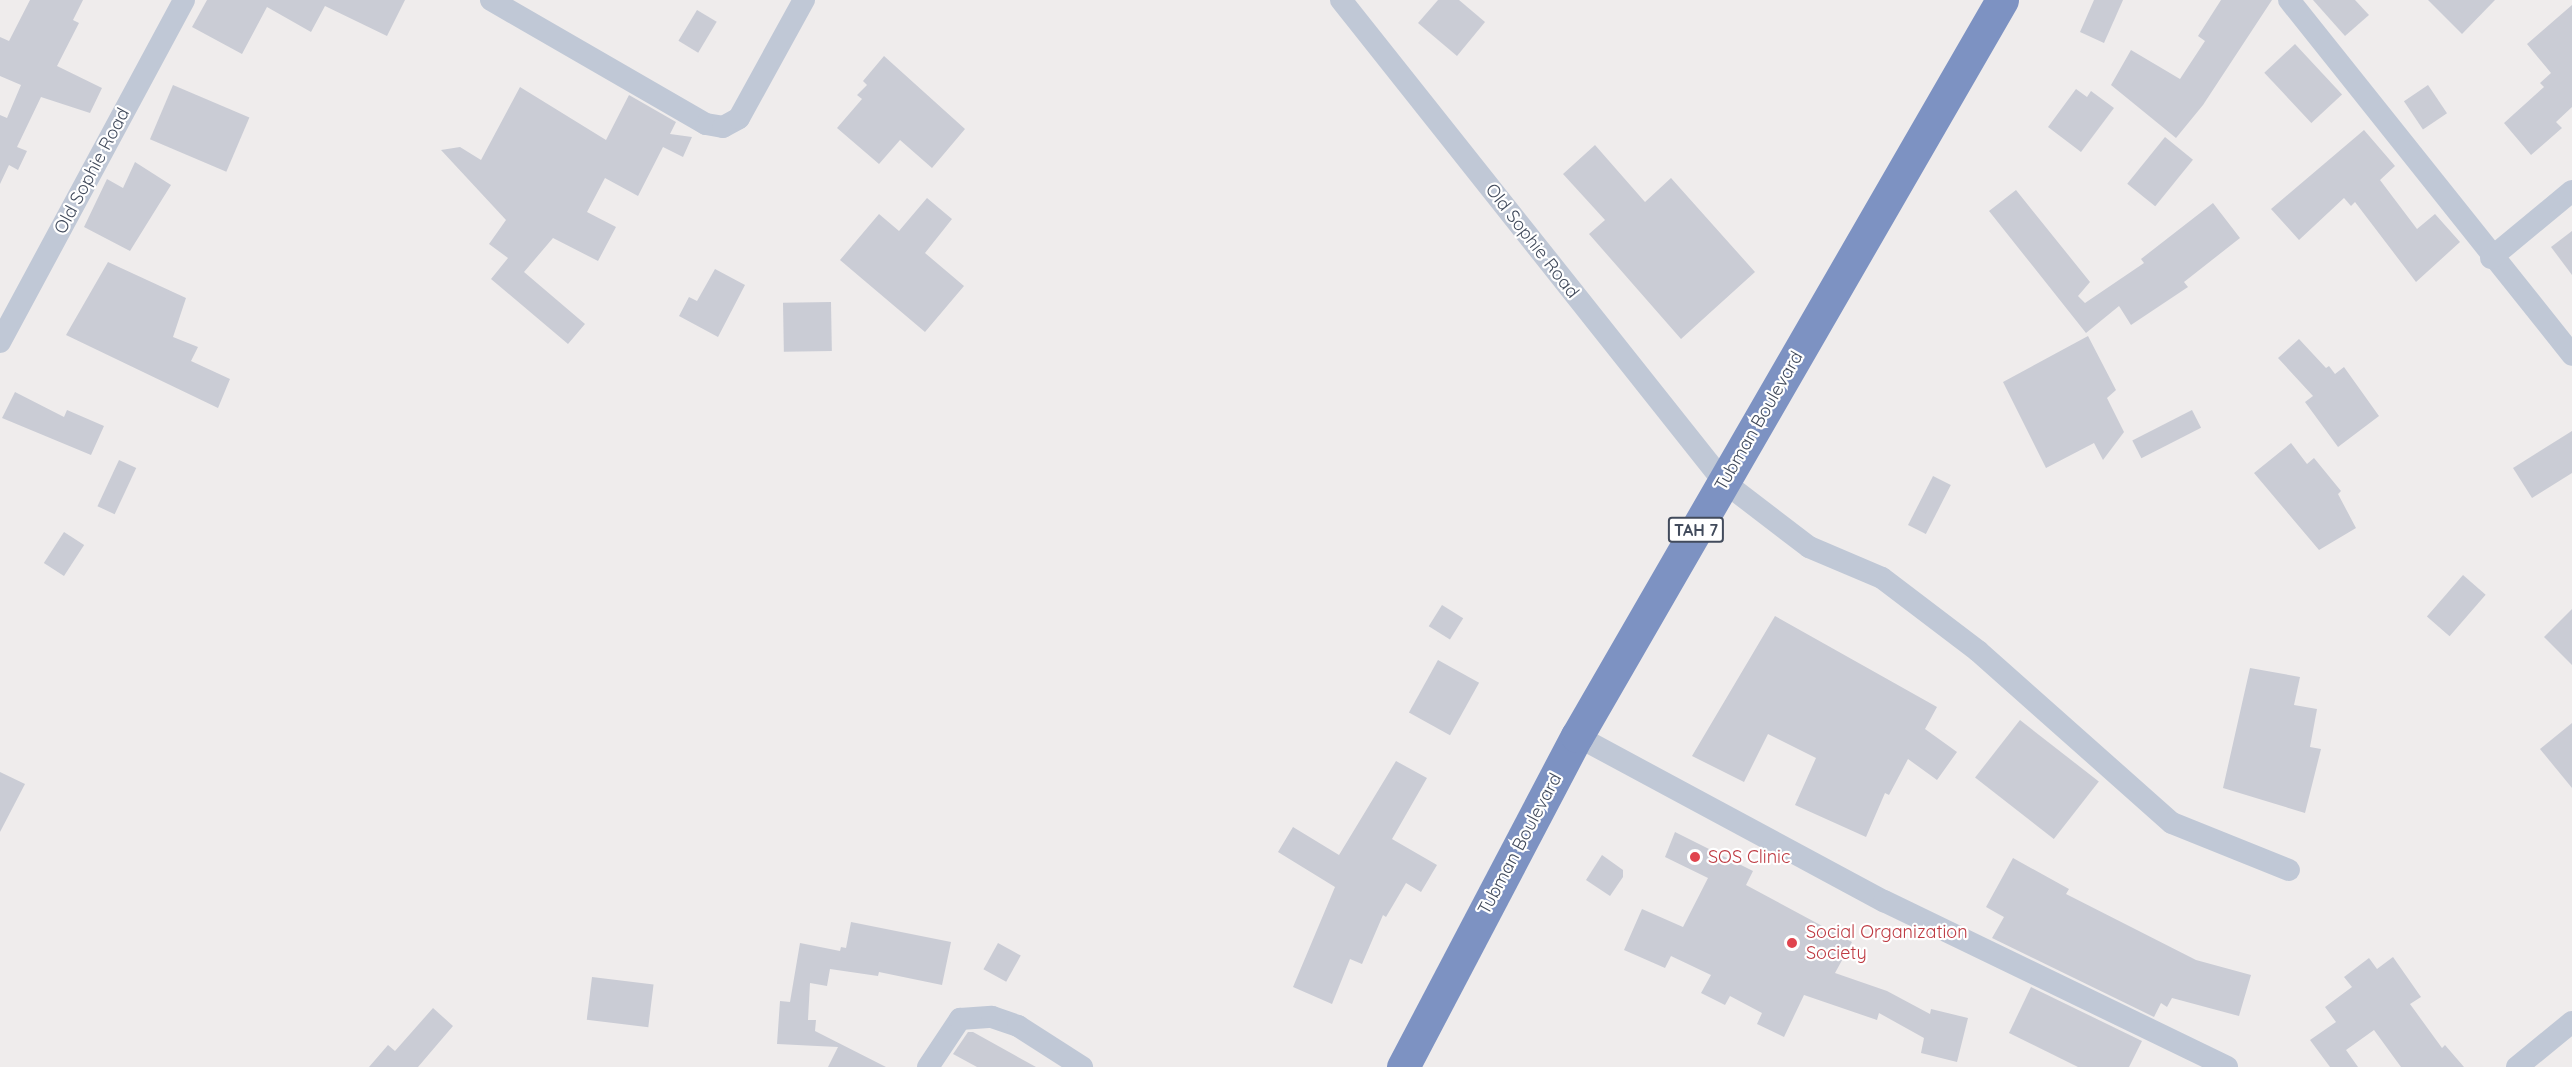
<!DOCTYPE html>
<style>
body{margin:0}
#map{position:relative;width:2572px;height:1067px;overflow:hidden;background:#efecec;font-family:Quicksand,sans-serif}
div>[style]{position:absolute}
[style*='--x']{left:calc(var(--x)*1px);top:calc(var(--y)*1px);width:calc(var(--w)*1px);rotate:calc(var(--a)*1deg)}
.building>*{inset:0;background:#caccd5;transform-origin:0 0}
.minor>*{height:22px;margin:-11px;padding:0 11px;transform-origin:11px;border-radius:11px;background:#c0c8d6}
.highway>*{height:33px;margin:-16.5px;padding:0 16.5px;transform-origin:16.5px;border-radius:16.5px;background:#7d92c2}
.dots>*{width:16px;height:16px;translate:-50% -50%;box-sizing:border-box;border:3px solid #fff;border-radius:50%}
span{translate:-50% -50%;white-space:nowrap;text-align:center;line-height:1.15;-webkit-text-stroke:4.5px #fff;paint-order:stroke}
.shield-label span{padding:2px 4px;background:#fff;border:2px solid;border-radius:4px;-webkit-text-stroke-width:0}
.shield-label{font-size:16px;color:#424b5c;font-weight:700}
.street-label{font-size:18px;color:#424b5c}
.health-label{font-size:18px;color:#be3a42}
.left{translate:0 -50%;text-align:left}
</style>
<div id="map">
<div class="building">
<div style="clip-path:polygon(30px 0,83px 0,73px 20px,79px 23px,57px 66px,102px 88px,90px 113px,41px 97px,17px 147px,27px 151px,18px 170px,9px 165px,0 184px,0 115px,7px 118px,21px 85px,0 76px,0 37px,9px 41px)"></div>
<div style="clip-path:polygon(207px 0,405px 0,387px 36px,325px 6px,311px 32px,267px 7px,242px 54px,192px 27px)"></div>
<div style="clip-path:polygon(1438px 0,1459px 0,1485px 22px,1457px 56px,1418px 23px)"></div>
<div style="clip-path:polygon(2094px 0,2123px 0,2104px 43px,2080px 32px)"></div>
<div style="clip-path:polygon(2221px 0,2272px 0,2203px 105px,2176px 138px,2111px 85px,2131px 50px,2180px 79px,2205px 41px,2198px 36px)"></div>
<div style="clip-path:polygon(2313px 0,2355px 0,2369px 15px,2345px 36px)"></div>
<div style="clip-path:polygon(2428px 0,2495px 0,2462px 34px)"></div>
<div style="clip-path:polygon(2572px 5px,2572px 107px,2556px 122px,2562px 128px,2531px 155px,2504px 123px,2544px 87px,2540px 83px,2551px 73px,2527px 44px)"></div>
<div style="left:697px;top:10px;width:23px;height:36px;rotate:31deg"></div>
<div style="left:2295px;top:44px;width:69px;height:42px;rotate:47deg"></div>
<div style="clip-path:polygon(884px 56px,965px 129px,932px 168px,900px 140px,879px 164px,837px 128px,862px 99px,857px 95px,867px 85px,863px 81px)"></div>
<div style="left:173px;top:85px;width:83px;height:59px;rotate:23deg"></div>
<div style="left:2428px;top:85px;width:34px;height:29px;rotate:56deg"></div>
<div style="clip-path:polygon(520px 87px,606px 140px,629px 95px,676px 122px,670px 134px,692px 137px,683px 157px,663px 147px,638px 196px,605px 178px,587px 212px,616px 227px,598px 261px,553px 238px,524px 272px,585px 324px,568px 344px,491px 279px,508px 258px,489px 244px,506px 220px,441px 150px,460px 147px,481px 160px)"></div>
<div style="clip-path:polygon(2076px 89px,2087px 97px,2091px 91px,2114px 108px,2081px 152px,2048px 127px)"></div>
<div style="clip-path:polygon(2364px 130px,2395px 166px,2380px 180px,2417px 229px,2435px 214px,2460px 242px,2416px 282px,2355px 202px,2351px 206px,2344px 198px,2299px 240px,2271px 209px)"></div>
<div style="left:2165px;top:137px;width:36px;height:60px;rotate:39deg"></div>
<div style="clip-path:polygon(1595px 145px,1645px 202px,1671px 178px,1755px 272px,1681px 339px,1589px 234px,1605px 220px,1563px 174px)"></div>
<div style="clip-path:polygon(135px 162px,171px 185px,130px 251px,84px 227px,107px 179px,123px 188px)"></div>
<div style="clip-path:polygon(2016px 190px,2090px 282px,2078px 296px,2085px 303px,2144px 263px,2141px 259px,2213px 203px,2240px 238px,2184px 282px,2188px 287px,2131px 325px,2119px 306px,2086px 333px,1989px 211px)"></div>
<div style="clip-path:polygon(927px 198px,952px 219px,925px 253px,964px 286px,925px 332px,840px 260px,879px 214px,899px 231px)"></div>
<div style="clip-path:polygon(2572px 231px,2572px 275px,2551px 247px)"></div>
<div style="clip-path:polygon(108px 262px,186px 298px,173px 337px,198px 347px,191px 361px,230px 379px,218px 408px,66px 335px)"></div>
<div style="clip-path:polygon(715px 269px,745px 285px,718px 337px,679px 316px,689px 297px,697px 301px)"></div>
<div style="left:831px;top:302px;width:49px;height:48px;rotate:89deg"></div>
<div style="clip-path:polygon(2088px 336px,2116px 390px,2107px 398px,2124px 432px,2103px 460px,2094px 443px,2046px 468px,2003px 382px)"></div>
<div style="clip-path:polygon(2299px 339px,2326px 368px,2329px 366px,2335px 374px,2344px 367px,2379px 416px,2338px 447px,2305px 402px,2313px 396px,2278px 358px)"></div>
<div style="clip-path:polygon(15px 392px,64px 417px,67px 410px,104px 426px,91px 455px,2px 418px)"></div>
<div style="left:2192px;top:410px;width:20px;height:67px;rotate:63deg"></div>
<div style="clip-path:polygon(2572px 431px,2572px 473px,2532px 498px,2513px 468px)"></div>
<div style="clip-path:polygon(2291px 443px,2307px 464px,2314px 458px,2341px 491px,2338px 494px,2356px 528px,2319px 550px,2254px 473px)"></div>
<div style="left:119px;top:460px;width:19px;height:51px;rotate:25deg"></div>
<div style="left:1933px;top:476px;width:20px;height:55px;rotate:27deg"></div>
<div style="left:64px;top:532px;width:24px;height:37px;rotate:33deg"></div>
<div style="left:2463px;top:575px;width:30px;height:55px;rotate:41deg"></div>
<div style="left:1442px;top:605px;width:25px;height:25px;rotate:32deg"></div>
<div style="clip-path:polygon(2572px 609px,2572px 665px,2544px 637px)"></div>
<div style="clip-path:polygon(1775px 616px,1937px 707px,1925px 729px,1957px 752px,1937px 780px,1908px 759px,1889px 795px,1885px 793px,1866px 837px,1795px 805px,1816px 758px,1768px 734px,1744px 782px,1692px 756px)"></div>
<div style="left:1438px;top:660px;width:47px;height:60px;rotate:29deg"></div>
<div style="clip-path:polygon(2250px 668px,2300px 677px,2294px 705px,2317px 709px,2310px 747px,2321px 749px,2305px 813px,2223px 788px)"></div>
<div style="left:2020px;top:720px;width:100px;height:73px;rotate:38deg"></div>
<div style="clip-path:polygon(2572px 723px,2572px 788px,2540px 749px)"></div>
<div style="clip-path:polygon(1396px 761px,1427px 778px,1392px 839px,1437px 865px,1421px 892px,1406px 883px,1386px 917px,1383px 915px,1362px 964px,1350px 959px,1332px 1004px,1293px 987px,1335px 887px,1278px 852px,1293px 827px,1339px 855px)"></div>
<div style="clip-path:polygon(0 772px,25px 784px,0 832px)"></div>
<div style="clip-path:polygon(1675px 832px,1753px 871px,1746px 885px,1852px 942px,1835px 973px,1887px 991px,1930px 1014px,1931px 1009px,1968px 1018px,1957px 1062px,1921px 1053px,1924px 1038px,1879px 1013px,1877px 1020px,1804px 995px,1784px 1037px,1757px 1024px,1762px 1013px,1730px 996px,1725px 1005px,1701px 993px,1711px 975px,1671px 956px,1665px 968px,1624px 950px,1642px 909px,1683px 927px,1708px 878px,1665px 857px)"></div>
<div style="clip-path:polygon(1602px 855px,1623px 870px,1623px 877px,1610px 896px,1586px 880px)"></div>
<div style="clip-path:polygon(2013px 858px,2069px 889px,2066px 894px,2196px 960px,2251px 975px,2239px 1016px,2172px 998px,2167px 1007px,2161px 1003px,2154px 1017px,1992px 938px,2004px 917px,1986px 907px)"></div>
<div style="clip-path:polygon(851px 922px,951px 942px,942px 985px,879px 972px,878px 976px,830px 969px,827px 986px,810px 983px,808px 1020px,816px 1020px,815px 1031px,886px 1067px,828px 1067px,838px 1047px,777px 1044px,780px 1001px,790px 1002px,800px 943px,840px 951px,841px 947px,846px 948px)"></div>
<div style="left:998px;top:943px;width:26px;height:30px;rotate:29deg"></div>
<div style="clip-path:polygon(2393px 957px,2421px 997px,2410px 1004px,2442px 1048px,2445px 1045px,2464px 1067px,2401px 1067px,2374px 1030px,2346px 1050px,2358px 1067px,2330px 1067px,2310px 1040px,2336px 1022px,2325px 1007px,2352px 987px,2344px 977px,2369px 958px,2377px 969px)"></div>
<div style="left:592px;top:977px;width:62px;height:43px;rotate:7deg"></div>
<div style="clip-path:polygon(2031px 987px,2142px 1041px,2129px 1067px,2078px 1067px,2009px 1033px)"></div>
<div style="clip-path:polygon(433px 1008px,453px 1026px,418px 1067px,369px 1067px,388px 1045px,395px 1051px)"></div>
<div style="clip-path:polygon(968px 1032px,973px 1032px,1036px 1067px,977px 1067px,953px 1054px)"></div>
</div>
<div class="minor">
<div style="--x:491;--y:0;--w:248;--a:30"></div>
<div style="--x:706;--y:124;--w:17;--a:10"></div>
<div style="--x:723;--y:127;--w:18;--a:-29"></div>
<div style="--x:739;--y:118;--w:135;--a:-61.2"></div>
<div style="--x:1341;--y:0;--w:616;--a:51.53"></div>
<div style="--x:1724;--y:482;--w:107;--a:37.4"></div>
<div style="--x:1809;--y:547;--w:79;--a:23"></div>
<div style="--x:1882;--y:578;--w:121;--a:37.2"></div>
<div style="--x:1978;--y:651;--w:259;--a:41.6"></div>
<div style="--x:2172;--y:823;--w:126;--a:21.9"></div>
<div style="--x:2289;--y:0;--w:454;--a:51.4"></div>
<div style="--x:2491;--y:258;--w:105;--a:-39.6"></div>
<div style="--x:0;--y:342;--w:388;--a:-61.7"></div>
<div style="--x:1577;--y:736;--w:349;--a:28.3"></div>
<div style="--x:1884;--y:901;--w:381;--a:25.8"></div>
<div style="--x:928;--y:1067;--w:58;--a:-56.3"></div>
<div style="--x:960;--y:1019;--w:32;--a:-4"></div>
<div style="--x:992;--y:1017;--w:28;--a:19"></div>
<div style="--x:1018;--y:1026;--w:76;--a:32.6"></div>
<div style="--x:2517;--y:1067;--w:71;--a:-39.3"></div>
</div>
<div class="highway">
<div style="--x:1403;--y:1067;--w:374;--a:-62.3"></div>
<div style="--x:1577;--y:736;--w:850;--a:-60"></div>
</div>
<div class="dots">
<div style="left:1695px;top:857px;background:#e0444e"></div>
<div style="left:1792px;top:943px;background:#e0444e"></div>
</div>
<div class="shield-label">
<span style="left:1696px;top:530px">TAH 7</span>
</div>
<div class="street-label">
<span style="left:92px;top:171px;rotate:-62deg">Old Sophie Road</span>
<span style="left:1532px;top:241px;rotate:52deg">Old Sophie Road</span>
<span style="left:1759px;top:421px;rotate:-60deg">Tubman Boulevard</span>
<span style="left:1520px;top:844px;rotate:-62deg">Tubman Boulevard</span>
</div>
<div class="health-label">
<span class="left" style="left:1708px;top:857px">SOS Clinic</span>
<span class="left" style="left:1806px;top:943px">Social Organization<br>Society</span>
</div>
</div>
